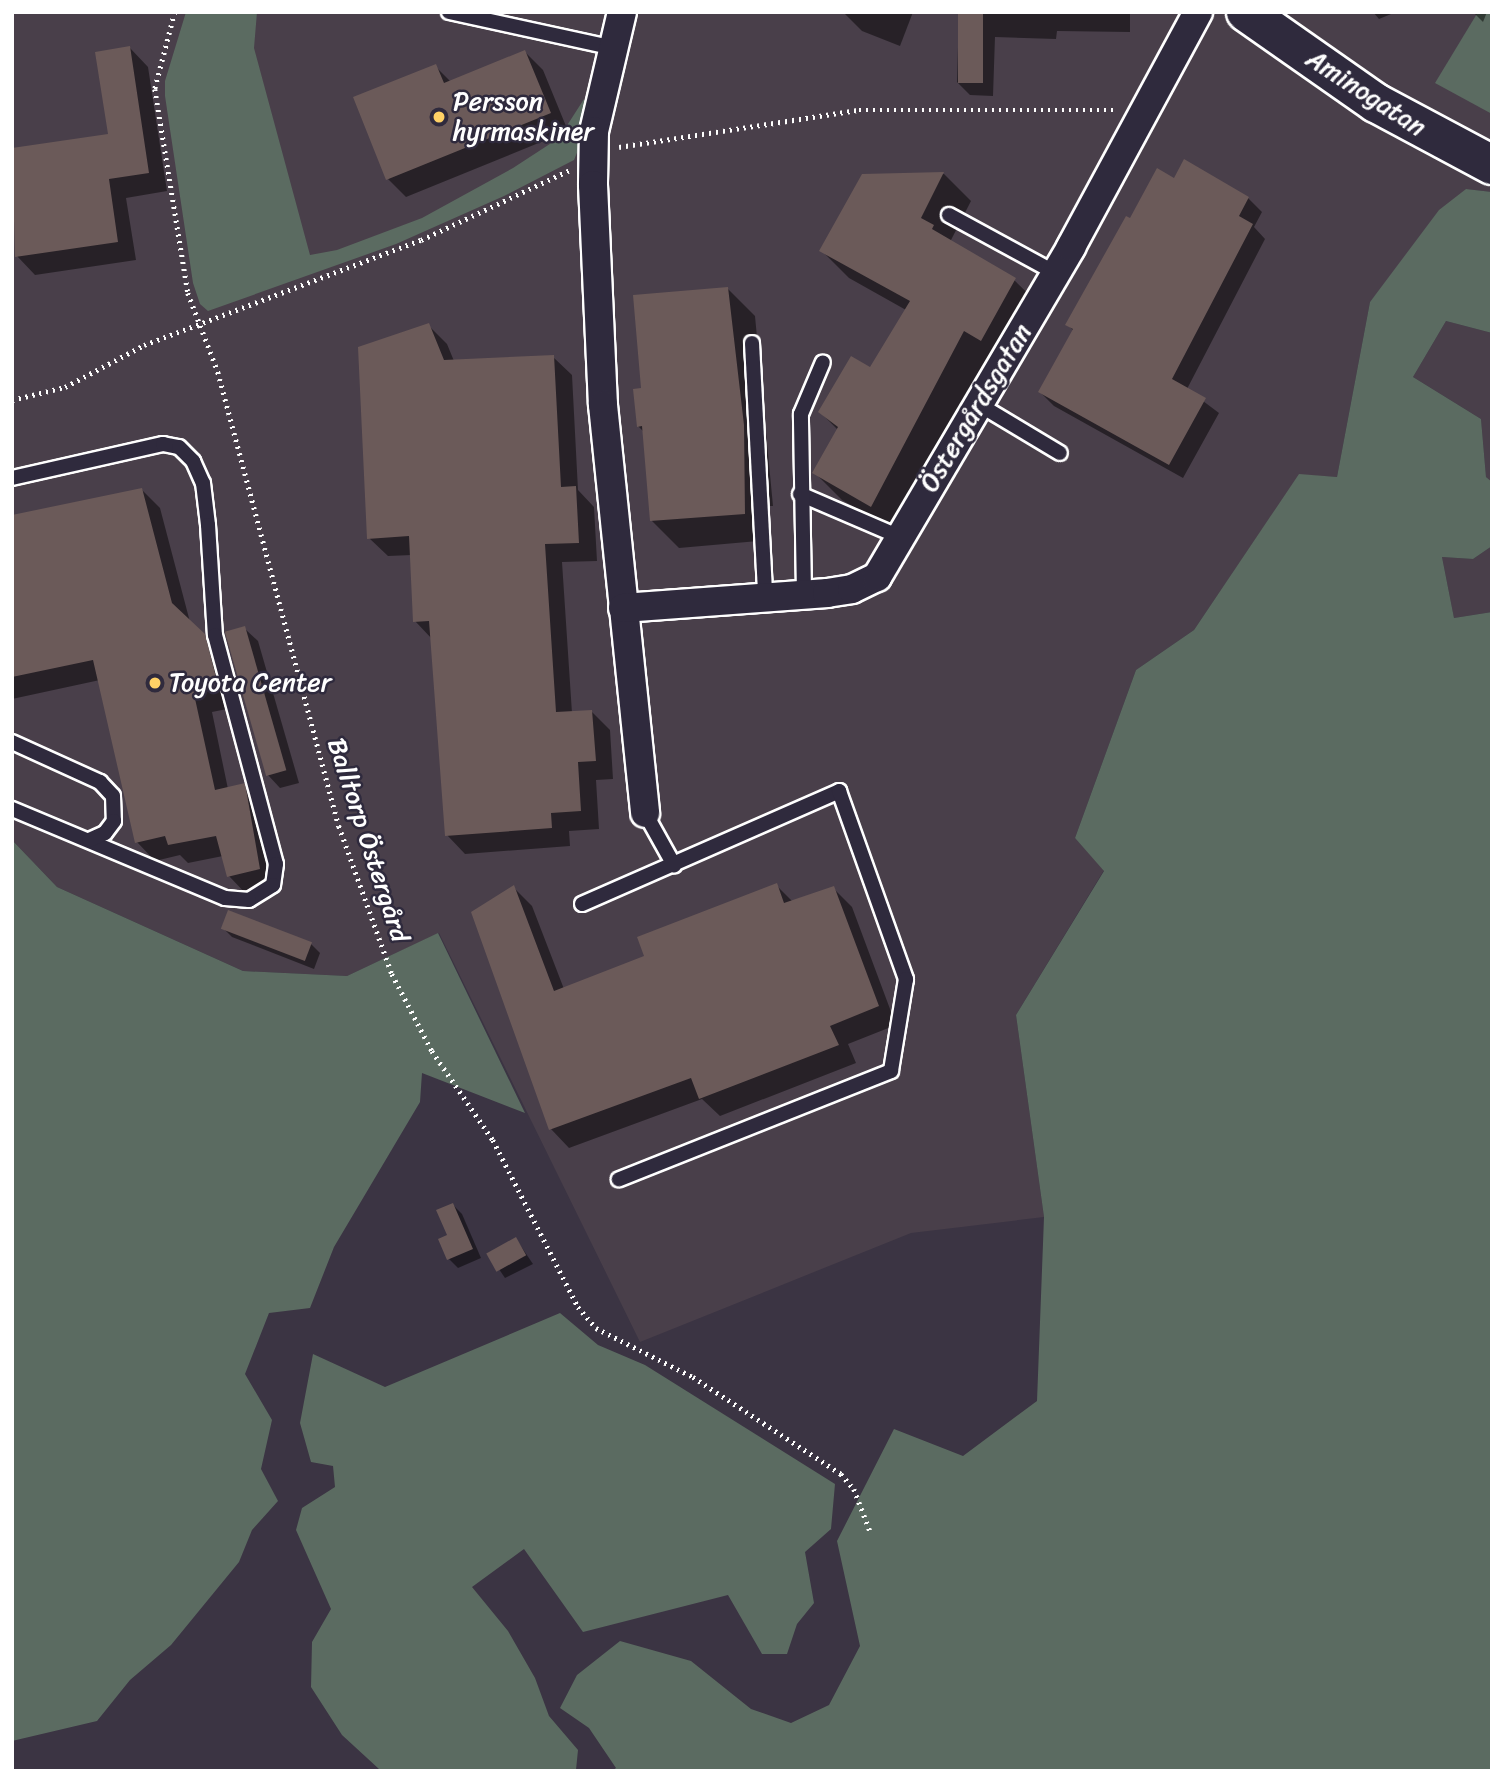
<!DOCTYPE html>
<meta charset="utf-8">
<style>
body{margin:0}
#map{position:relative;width:1504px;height:1783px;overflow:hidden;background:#3b3443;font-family:Sriracha,sans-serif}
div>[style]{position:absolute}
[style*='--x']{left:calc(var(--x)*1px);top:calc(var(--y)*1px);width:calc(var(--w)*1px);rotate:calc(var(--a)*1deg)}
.built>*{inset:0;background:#493f4a}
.green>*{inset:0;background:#5b6b61}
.shadow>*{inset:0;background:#0007}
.building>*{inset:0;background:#6b5a59;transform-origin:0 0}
.path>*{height:4.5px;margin-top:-2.25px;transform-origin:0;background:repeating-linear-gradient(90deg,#fff 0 2px,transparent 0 7px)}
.roads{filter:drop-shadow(2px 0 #fff) drop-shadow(-2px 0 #fff) drop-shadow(0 2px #fff) drop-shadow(0 -2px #fff)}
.lane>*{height:14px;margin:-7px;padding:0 7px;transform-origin:7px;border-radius:7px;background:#2f2a3d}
.street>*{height:28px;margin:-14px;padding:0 14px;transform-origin:14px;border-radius:14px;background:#2f2a3d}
.secondary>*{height:38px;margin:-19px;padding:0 19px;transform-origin:19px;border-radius:19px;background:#2f2a3d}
.dots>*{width:19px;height:19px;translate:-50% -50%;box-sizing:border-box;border:4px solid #2f2a3d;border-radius:50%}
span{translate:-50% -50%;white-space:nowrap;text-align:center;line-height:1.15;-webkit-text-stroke:5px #2f2a3d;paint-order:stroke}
.street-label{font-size:26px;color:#fff}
.poi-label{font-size:26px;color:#fff}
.left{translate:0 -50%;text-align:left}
.frame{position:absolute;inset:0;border:14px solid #fff;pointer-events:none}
</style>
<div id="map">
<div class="built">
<div style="clip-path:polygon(12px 12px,1492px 12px,1492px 192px,1466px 189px,1370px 302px,1337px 477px,1299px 475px,1194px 630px,1136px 670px,1075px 838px,1104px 870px,1016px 1015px,1044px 1217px,911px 1233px,640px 1342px,439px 933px,347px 976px,243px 971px,57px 887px,12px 840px)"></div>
<div style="clip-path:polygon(1446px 321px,1492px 333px,1492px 482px,1486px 477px,1481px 419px,1413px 377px)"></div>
<div style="clip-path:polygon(1492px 546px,1492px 612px,1454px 618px,1442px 557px,1473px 559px)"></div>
</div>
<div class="green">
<div style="clip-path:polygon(186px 12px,257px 12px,254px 48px,310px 255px,337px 250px,422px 218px,513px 168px,559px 138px,584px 99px,586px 131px,574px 160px,504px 196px,396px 244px,208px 311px,200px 304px,193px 283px,165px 96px,165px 81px)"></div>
<div style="clip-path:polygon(1478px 12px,1492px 12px,1492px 114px,1435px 83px)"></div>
<div style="clip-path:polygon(1466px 189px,1492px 192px,1492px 333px,1446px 321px,1413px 377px,1481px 419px,1486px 477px,1492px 482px,1492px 546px,1473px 559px,1442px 557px,1454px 618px,1492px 612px,1492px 1771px,612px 1771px,616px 1768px,589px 1728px,560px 1708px,577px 1675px,620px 1641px,691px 1661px,751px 1709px,791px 1723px,829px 1705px,860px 1646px,837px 1541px,894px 1429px,963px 1456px,1037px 1401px,1044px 1217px,1016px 1015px,1104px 871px,1075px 838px,1136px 670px,1194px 630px,1299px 474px,1337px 477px,1370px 302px,1439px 210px)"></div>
<div style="clip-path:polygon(12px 840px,57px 887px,243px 971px,347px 976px,438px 933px,525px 1113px,422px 1073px,420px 1102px,334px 1247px,310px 1308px,269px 1313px,245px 1374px,272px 1420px,261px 1469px,278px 1501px,252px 1530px,239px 1562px,171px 1645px,130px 1680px,97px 1721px,12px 1741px)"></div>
<div style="clip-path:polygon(560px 1313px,598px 1345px,645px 1365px,835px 1484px,831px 1529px,805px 1552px,814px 1603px,797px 1624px,787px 1654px,762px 1654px,728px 1595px,583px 1632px,524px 1549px,472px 1587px,508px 1631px,535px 1678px,549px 1716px,578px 1750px,576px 1770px,379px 1769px,342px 1735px,311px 1687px,312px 1642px,331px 1609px,296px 1530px,302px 1508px,335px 1487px,333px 1466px,311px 1462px,300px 1423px,313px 1354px,385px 1387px)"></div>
</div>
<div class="shadow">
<div style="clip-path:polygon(913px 12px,900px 46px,862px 31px,844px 13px)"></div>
<div style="clip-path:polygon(959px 12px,1130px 12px,1130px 32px,1057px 31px,1056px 39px,995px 37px,993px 96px,970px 95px,957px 82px)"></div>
<div style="clip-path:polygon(1373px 12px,1396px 12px,1379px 19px)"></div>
<div style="clip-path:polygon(1473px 12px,1487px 12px,1483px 22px)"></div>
<div style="clip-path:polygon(130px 48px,148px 67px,167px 191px,126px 198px,136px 260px,35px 275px,17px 256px,12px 150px,110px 136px)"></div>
<div style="clip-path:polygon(525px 52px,543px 70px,568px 131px,406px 197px,388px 179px,435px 66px,451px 82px)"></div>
<div style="clip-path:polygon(944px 174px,971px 201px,950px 242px,1014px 280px,1042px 307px,899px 533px,842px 500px,815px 473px,838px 430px,820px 412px,870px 370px,906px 310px,849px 278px,822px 251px,863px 175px)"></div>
<div style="clip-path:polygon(1175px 180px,1248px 198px,1262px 212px,1254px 227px,1265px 239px,1187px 389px,1219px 413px,1183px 478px,1054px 406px,1040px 392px,1074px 331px,1067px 324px,1130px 220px)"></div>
<div style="clip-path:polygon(728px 289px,755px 316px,773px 506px,769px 506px,771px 540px,679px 548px,652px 521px,644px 432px,638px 426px,643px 390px)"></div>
<div style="clip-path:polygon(428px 325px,447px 344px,454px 361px,553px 357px,572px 375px,578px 490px,594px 507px,597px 561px,562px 562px,572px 713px,592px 712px,610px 730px,613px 779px,596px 780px,599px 829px,569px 831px,570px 846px,465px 854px,447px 835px,432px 639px,415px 621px,412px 555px,388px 556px,369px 538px)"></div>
<div style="clip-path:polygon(142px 490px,160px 508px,190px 622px,223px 654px,237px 707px,212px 712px,228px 789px,244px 785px,263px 804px,278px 888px,247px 895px,229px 876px,223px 856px,188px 863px,180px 855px,155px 861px,137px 842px,100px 680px,12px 699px,12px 517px)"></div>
<div style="clip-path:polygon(244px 628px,258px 641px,299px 783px,280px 788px,267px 774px)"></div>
<div style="clip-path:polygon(776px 885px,793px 902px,833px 888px,852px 907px,896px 1025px,848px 1044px,856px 1063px,720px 1116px,702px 1099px,569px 1148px,551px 1129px,473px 913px,513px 887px,532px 906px,564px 989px,646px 957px)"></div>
<div style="clip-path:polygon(223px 928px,311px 944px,320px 953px,314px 969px,232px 937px)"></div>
<div style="clip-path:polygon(453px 1205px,462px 1214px,481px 1258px,458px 1268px,449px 1259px)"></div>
<div style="clip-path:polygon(516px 1239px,533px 1264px,505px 1278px,488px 1253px)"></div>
</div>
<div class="building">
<div style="left:958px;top:12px;width:25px;height:71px"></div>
<div style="clip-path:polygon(130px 46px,149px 173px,109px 179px,118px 242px,15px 257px,12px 148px,108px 134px,95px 52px)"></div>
<div style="clip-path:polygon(525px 50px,551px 113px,386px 180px,353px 97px,436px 64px,444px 83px)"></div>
<div style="clip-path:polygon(1184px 159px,1249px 197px,1239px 216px,1253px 224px,1172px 379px,1206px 398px,1169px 465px,1038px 392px,1073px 329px,1065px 325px,1126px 216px,1130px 218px,1157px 168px,1174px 178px)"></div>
<div style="clip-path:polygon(944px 172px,921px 218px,934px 225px,932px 229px,1016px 278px,981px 341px,964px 331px,871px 507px,812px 473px,838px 427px,818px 412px,851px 356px,870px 367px,910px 301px,819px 251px,862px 174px)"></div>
<div style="clip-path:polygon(728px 287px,744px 425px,745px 514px,650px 521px,642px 426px,637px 427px,633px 389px,641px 388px,633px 295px)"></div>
<div style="clip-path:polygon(429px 323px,444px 360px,554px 355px,561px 487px,576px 486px,579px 543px,545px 544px,556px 712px,592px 710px,596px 761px,578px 762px,581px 811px,551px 813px,552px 828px,445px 836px,429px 621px,413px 622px,409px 536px,367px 539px,358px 347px)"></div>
<div style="clip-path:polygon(142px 488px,172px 603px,205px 634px,219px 689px,194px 694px,215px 790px,245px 783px,260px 869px,227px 877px,216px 836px,168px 845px,165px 836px,135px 843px,93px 660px,12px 677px,12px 515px)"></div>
<div style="left:245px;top:626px;width:150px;height:21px;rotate:74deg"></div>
<div style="clip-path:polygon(777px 883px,784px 903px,834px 886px,879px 1006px,830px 1026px,839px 1045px,699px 1099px,691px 1078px,549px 1130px,471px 912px,514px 885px,554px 991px,644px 956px,637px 937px)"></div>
<div style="left:228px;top:910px;width:90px;height:20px;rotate:21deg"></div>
<div style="clip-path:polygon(453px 1203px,473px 1249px,447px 1260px,438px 1239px,447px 1235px,436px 1210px)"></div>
<div style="left:516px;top:1237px;width:21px;height:34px;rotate:61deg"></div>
</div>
<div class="path">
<div style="--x:175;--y:12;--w:80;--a:104.6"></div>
<div style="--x:155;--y:89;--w:207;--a:80.8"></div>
<div style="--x:188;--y:293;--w:85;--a:69.2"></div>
<div style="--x:218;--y:372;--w:470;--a:75.1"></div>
<div style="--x:339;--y:826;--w:157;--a:70.3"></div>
<div style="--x:392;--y:974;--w:87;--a:62.5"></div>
<div style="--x:432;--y:1051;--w:108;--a:55.6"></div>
<div style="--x:493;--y:1140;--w:187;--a:63"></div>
<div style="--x:578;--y:1307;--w:28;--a:49"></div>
<div style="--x:596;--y:1328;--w:109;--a:26.8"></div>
<div style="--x:693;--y:1377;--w:177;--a:33.2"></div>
<div style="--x:841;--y:1474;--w:20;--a:49"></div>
<div style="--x:854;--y:1489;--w:45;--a:69.1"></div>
<div style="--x:619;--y:147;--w:243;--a:-8.8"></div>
<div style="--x:859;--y:110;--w:259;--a:0"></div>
<div style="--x:12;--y:400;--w:55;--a:-13.8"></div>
<div style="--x:65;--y:387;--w:89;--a:-28"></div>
<div style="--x:144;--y:345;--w:296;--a:-20.8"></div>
<div style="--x:421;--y:240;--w:165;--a:-25.2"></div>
</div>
<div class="roads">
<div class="lane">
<div style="--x:449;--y:12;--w:165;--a:12.3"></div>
<div style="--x:949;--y:215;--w:122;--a:28.5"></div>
<div style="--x:752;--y:343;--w:251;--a:87"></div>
<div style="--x:980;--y:405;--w:93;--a:31"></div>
<div style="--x:12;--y:478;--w:155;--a:-12.7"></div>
<div style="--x:163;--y:444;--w:16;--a:11"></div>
<div style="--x:179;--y:447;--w:20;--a:45"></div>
<div style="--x:193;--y:461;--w:24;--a:66"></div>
<div style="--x:203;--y:483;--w:42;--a:83.2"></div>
<div style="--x:208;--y:525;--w:110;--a:86.4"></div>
<div style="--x:215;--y:635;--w:237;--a:75.1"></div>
<div style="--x:276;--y:864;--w:21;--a:98"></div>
<div style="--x:273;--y:885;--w:28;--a:148"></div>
<div style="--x:249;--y:900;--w:24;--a:-175"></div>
<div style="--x:225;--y:898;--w:231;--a:-157.3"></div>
<div style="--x:800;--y:494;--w:111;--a:23.3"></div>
<div style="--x:804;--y:593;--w:179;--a:-91"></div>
<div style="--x:801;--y:414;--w:56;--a:-67.1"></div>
<div style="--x:12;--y:742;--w:97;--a:24.4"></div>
<div style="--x:100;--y:782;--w:19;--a:47"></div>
<div style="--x:113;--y:796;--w:25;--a:88"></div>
<div style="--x:114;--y:821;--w:15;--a:127"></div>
<div style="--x:105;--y:833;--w:17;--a:156"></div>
<div style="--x:645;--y:813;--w:60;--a:60.9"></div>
<div style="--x:582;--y:904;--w:281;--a:-23.7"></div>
<div style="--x:839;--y:791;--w:200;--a:70.4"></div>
<div style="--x:906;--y:979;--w:93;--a:99.3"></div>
<div style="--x:891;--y:1071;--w:293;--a:158.3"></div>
</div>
<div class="street">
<div style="--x:622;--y:12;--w:122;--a:103.2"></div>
<div style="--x:594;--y:131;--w:54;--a:91.1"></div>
<div style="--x:593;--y:185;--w:220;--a:87.4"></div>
<div style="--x:603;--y:405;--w:410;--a:84.1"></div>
<div style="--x:623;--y:608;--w:205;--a:-4.2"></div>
<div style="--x:827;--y:593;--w:25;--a:-9"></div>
<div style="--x:852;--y:589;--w:28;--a:-26"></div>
<div style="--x:877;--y:577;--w:383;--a:-59.5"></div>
<div style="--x:1071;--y:247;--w:267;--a:-61.6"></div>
</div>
<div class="secondary">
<div style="--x:1246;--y:12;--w:159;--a:35"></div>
<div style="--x:1376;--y:103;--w:132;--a:28.1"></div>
</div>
</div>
<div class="dots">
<div style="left:439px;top:117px;background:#ffd166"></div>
<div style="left:155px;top:683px;background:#ffd166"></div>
</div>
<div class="street-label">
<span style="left:1366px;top:93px;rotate:33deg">Aminogatan</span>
<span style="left:976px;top:408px;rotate:-59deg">Östergårdsgatan</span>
<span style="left:368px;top:840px;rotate:72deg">Balltorp Östergård</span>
</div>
<div class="poi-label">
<span class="left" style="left:453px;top:117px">Persson<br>hyrmaskiner</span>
<span class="left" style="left:169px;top:683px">Toyota Center</span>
</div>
<div class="frame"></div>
</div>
